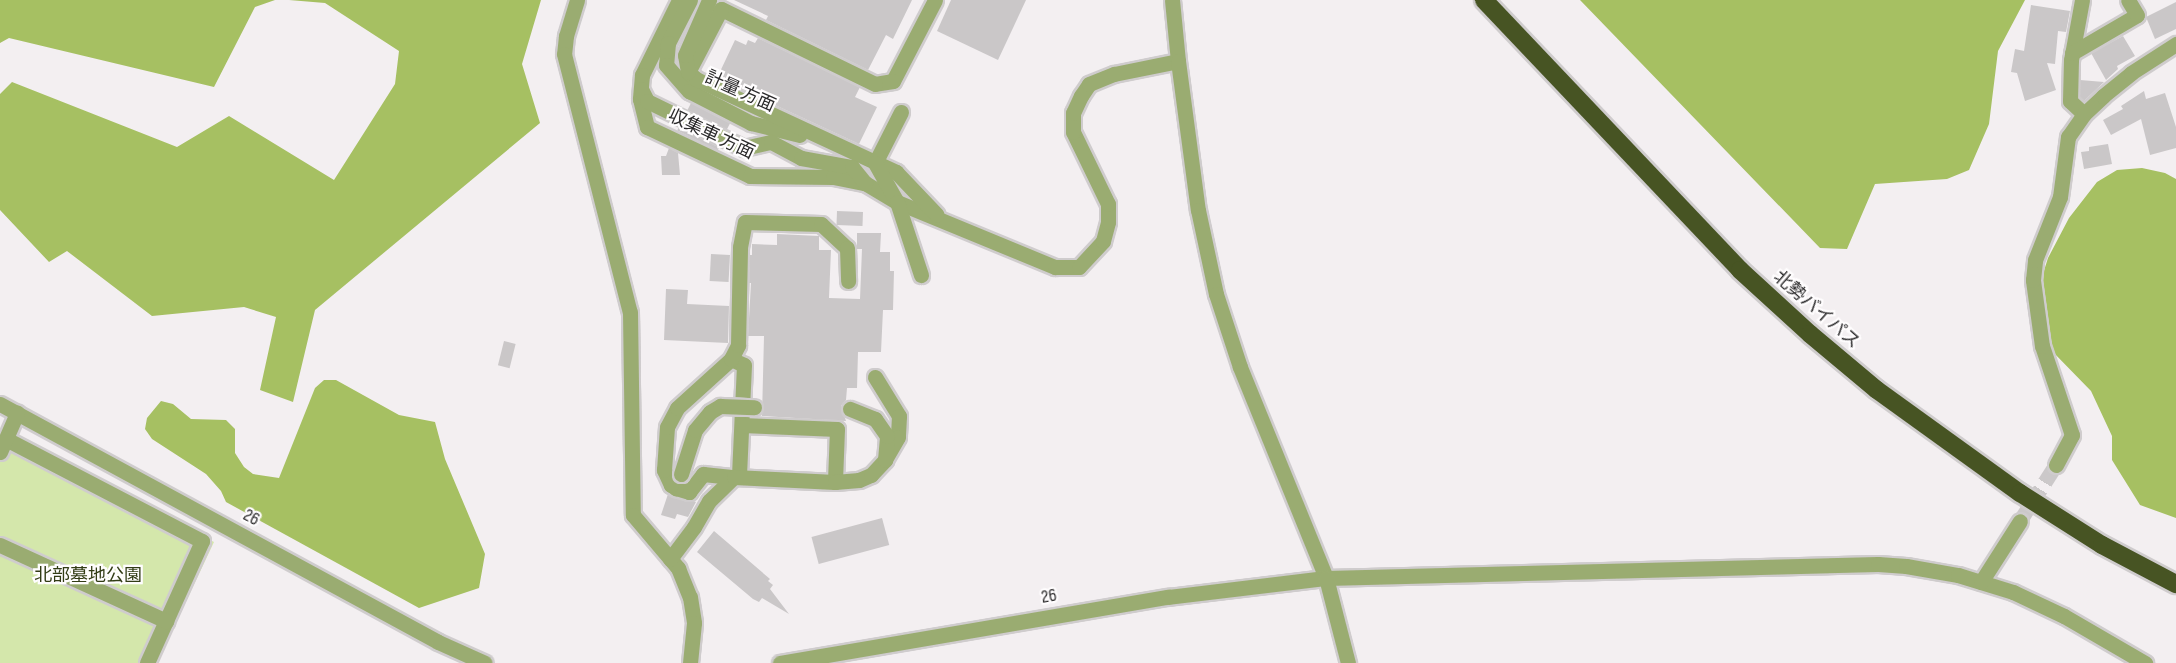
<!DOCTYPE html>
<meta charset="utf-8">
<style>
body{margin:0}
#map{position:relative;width:2176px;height:663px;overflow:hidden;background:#f3eff1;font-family:"Sofia Sans Condensed","Noto Sans JP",sans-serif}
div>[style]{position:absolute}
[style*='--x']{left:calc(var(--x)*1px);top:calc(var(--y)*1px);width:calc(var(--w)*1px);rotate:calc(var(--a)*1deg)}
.green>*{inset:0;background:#d4e7ab}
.forest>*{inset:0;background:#a6c062}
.building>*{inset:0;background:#cac7c8;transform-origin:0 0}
.minor-tunnel>*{height:15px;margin-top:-7.5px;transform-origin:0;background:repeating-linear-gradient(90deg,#cbc8c9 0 15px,transparent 0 23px)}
.roads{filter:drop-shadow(2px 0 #cfcccd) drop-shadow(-2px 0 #cfcccd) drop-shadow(0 2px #cfcccd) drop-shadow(0 -2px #cfcccd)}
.minor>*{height:15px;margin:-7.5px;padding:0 7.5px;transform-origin:7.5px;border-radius:7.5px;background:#9aac71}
.highway>*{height:18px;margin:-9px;padding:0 9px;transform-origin:9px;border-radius:9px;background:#475423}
.bridges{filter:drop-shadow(2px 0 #cfcccd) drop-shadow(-2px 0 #cfcccd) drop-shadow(0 2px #cfcccd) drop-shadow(0 -2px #cfcccd)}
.minor-bridge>*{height:15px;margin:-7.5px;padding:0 7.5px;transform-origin:7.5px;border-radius:7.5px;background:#9aac71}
span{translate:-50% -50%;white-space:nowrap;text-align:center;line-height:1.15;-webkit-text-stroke:4.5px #fffdfe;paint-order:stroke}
.street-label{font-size:18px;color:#2b2a2b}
.park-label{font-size:18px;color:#323c15}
</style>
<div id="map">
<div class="green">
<div style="clip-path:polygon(0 433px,214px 542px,157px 663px,0 663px)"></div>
</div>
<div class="forest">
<div style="clip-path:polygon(0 0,275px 0,255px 7px,214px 87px,9px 38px,0 43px)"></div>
<div style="clip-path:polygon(289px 0,541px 0,522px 64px,540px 123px,315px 310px,293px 402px,260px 390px,276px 317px,244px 307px,152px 316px,67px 251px,49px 262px,0 210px,0 94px,12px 82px,177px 147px,229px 116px,334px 180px,395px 84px,399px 51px,325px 3px)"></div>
<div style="clip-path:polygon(1580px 0,2025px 0,1998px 51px,1989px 124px,1969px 170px,1947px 179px,1875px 184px,1847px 249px,1820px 248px)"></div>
<div style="clip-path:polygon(2142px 168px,2165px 173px,2176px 179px,2176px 518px,2140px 505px,2112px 460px,2112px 436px,2091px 391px,2052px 351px,2041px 280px,2048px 258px,2069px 218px,2097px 182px,2117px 170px)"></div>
<div style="clip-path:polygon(324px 380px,336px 380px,399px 415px,435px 422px,445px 459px,485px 554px,479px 588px,419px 608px,226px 502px,221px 491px,206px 474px,152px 439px,145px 429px,147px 418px,161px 401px,173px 404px,191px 419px,226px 420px,235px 429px,235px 453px,244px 467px,253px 474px,279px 478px,315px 388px)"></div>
</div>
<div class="building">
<div style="clip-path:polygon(734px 0,912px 0,893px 39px,886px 35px,868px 70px,766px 20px,768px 16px)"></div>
<div style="clip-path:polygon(951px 0,1026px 0,998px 60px,937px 31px)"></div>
<div style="clip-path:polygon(2176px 2px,2176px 29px,2155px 39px,2146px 17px)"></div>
<div style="clip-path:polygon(2031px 5px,2070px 11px,2066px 32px,2058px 31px,2055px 64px,2047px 63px,2056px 90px,2025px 101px,2017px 73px,2011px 72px,2015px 49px,2024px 51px)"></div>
<div style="clip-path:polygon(2123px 36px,2135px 56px,2117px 66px,2118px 69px,2106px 80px,2091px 53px)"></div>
<div style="clip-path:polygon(758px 38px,860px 87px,855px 97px,877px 107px,859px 144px,717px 78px,735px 40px,746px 45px,748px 40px,755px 43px)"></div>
<div style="clip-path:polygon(2080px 80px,2104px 82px,2084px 101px,2080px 97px)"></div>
<div style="clip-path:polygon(2144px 91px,2146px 99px,2165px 93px,2176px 127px,2176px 148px,2150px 155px,2141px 119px,2111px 135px,2103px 120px,2123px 109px,2121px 106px)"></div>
<div style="left:691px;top:103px;width:44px;height:8px;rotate:27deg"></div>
<div style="left:679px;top:127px;width:45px;height:4px;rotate:27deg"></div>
<div style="clip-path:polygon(2108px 144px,2112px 164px,2084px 169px,2081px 152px,2089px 151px,2089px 147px)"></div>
<div style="clip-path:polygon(669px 148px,678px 153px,680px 175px,662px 175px,661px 156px,666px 156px)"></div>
<div style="left:837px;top:211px;width:26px;height:14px;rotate:2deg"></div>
<div style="clip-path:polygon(857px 233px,881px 233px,880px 252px,890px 252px,890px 271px,894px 271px,893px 310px,883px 310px,881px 352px,858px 352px,857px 388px,847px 388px,846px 400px,841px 406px,846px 421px,762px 416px,764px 336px,748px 336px,751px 283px,749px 283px,750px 255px,752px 255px,752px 244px,777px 245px,777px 234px,819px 236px,819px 250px,831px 250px,829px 298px,860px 299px,862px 249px,857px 249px)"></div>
<div style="left:711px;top:254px;width:19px;height:27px;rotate:3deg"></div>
<div style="clip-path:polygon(666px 289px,688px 290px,687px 304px,729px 306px,728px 343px,664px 340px)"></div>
<div style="left:504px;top:341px;width:12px;height:25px;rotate:14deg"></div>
<div style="clip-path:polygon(668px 494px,696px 502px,688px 517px,677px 514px,675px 519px,661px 515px)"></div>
<div style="left:882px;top:518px;width:28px;height:73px;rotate:75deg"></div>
<div style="clip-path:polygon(714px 531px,770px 579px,768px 581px,773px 585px,770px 589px,789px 614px,762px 598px,759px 602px,753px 599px,697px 552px)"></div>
</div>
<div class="minor-tunnel">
<div style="--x:2020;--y:521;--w:67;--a:-57.3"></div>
</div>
<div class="roads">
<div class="minor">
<div style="--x:577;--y:0;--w:38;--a:107"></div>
<div style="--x:566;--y:36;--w:18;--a:96"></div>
<div style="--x:564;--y:54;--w:266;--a:75.7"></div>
<div style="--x:630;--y:312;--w:203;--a:89.2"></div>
<div style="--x:633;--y:515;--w:70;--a:49.7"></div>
<div style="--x:678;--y:568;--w:31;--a:68"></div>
<div style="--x:690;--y:597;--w:26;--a:81"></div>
<div style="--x:694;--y:623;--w:40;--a:95.7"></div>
<div style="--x:679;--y:0;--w:84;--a:116.3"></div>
<div style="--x:642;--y:75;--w:24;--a:95"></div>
<div style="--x:640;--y:99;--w:29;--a:76"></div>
<div style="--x:647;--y:127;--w:114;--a:25.4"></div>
<div style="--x:750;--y:176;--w:83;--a:0.7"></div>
<div style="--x:833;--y:177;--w:33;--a:11"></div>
<div style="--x:865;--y:183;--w:37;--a:31"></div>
<div style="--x:897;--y:202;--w:171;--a:22.4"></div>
<div style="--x:1055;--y:267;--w:24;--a:0"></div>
<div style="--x:1079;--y:267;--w:35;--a:-47"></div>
<div style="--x:1103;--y:241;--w:20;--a:-75"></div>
<div style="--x:1108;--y:222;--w:18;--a:-90"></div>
<div style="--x:1108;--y:204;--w:80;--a:-115.9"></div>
<div style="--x:1073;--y:132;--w:19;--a:-90"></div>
<div style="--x:1073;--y:113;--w:19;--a:-65"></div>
<div style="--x:1081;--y:96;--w:14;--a:-56"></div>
<div style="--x:1089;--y:84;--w:27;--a:-22"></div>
<div style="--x:1114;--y:74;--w:65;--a:-11.5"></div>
<div style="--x:690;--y:0;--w:48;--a:117.1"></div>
<div style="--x:668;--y:43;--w:22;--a:95"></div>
<div style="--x:666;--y:65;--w:35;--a:49"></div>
<div style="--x:689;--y:91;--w:70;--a:27.3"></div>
<div style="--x:751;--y:123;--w:50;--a:13.8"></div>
<div style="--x:935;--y:0;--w:91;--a:117.4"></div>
<div style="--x:893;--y:81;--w:18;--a:171"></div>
<div style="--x:875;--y:84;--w:171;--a:-154"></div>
<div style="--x:721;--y:9;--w:71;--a:117.6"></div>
<div style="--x:688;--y:72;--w:11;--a:41"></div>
<div style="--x:696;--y:79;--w:221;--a:24.9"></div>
<div style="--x:896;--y:172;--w:59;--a:46.4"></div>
<div style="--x:1172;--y:0;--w:61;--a:84.4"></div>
<div style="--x:1178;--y:61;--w:150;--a:82.4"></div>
<div style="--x:1198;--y:210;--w:86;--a:77.9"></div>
<div style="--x:1216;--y:294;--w:77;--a:71.8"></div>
<div style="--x:1240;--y:367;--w:228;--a:67.8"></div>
<div style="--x:1326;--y:578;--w:552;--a:-1.45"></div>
<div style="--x:1878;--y:564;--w:28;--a:4"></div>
<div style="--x:1906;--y:566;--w:53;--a:9.8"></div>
<div style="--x:1958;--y:575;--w:58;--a:17.2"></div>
<div style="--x:2013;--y:592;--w:56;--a:25.2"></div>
<div style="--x:2064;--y:616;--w:94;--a:30.1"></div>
<div style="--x:2082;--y:0;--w:61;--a:100.4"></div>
<div style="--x:2071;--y:60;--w:41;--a:91.4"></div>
<div style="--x:2070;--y:101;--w:19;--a:43"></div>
<div style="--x:2072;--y:53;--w:75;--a:-30.3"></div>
<div style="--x:2137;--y:15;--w:17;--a:-121"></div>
<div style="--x:688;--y:72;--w:17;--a:-100"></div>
<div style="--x:685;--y:55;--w:60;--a:-66.4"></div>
<div style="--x:641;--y:89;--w:13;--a:63"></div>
<div style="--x:647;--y:101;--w:108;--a:25.9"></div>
<div style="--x:744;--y:148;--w:28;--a:-13"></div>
<div style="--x:771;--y:142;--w:34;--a:28"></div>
<div style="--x:801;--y:158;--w:52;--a:10"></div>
<div style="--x:852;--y:167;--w:21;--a:51"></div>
<div style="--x:901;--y:112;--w:57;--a:117"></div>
<div style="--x:875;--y:163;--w:45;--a:60.6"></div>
<div style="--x:897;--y:202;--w:77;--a:71.8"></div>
<div style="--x:731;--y:359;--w:14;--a:25"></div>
<div style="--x:744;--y:365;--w:112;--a:92.6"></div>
<div style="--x:875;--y:377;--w:46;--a:58.4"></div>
<div style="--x:899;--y:416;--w:21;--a:93"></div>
<div style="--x:898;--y:437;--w:24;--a:120"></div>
<div style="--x:0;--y:404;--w:498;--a:28.5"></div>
<div style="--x:438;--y:642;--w:51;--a:24.1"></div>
<div style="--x:742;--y:425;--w:95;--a:2.4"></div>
<div style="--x:837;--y:429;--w:53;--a:92.2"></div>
<div style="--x:6;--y:439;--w:221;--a:27.5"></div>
<div style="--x:202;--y:541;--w:134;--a:114.3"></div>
<div style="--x:0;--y:452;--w:43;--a:-66.4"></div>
<div style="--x:2056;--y:465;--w:34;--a:-62"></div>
<div style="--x:2072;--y:435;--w:94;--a:-108.6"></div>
<div style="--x:2042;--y:346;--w:67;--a:-97.8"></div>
<div style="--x:2033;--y:280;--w:20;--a:-84"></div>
<div style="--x:2035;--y:260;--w:68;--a:-68.4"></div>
<div style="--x:2060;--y:197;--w:61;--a:-82.4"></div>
<div style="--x:2068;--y:137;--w:28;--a:-55"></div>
<div style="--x:2084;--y:114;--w:26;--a:-43"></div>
<div style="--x:2103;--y:96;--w:36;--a:-39"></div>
<div style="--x:2131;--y:73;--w:54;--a:-32.8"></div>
<div style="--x:679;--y:481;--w:8;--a:113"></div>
<div style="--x:676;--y:488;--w:14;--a:17"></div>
<div style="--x:689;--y:492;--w:23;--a:-52"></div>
<div style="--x:703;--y:474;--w:31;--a:6"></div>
<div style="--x:676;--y:488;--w:6;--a:-149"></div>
<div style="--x:671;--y:485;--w:17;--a:-115"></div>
<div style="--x:664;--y:470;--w:43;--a:-86"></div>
<div style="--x:667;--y:427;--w:21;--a:-62"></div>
<div style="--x:677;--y:408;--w:73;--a:-42.2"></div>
<div style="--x:731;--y:359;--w:16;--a:-63"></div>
<div style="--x:738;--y:345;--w:98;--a:-88.8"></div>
<div style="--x:740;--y:247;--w:25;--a:-79"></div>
<div style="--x:745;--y:222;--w:76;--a:1.5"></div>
<div style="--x:821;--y:224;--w:35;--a:43"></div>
<div style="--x:847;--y:248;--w:33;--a:88"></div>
<div style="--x:0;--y:545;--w:183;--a:24.6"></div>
<div style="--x:670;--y:559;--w:40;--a:-53"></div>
<div style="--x:694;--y:527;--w:30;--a:-60"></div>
<div style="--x:709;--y:501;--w:35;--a:-44"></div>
<div style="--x:734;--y:477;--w:101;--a:2.8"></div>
<div style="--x:835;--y:482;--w:24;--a:-5"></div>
<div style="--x:859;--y:480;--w:13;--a:-23"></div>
<div style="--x:871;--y:475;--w:21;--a:-47"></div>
<div style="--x:885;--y:460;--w:24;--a:-85"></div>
<div style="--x:887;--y:436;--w:21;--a:-125"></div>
<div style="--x:875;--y:419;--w:27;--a:-158"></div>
<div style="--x:1981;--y:582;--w:72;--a:-57.4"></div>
<div style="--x:780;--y:663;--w:394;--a:-9.7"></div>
<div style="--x:1168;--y:597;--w:159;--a:-6.9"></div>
<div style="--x:1326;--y:578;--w:88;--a:75.5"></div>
</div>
<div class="highway">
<div style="--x:1484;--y:0;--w:372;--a:46.5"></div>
<div style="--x:1740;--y:270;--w:95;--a:42.4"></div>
<div style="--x:1810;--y:334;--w:87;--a:39.9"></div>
<div style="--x:1877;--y:390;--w:176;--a:35.8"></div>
<div style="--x:2020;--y:493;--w:97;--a:32.4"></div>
<div style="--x:2102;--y:545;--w:84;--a:27.8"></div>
</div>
</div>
<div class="bridges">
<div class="minor-bridge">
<div style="--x:681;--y:474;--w:46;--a:-72.3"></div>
<div style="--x:695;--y:430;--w:23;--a:-50"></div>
<div style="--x:710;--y:412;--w:12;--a:-31"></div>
<div style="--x:720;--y:406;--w:34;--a:2"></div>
</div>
</div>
<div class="street-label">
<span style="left:740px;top:92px;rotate:24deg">計量 方面</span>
<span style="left:711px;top:135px;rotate:25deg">収集車 方面</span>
<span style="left:1816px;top:310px;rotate:41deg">北勢バイパス</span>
<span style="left:251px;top:518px;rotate:28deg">26</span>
<span style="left:1049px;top:597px;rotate:-10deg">26</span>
</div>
<div class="park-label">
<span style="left:88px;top:576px">北部墓地公園</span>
</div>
</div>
